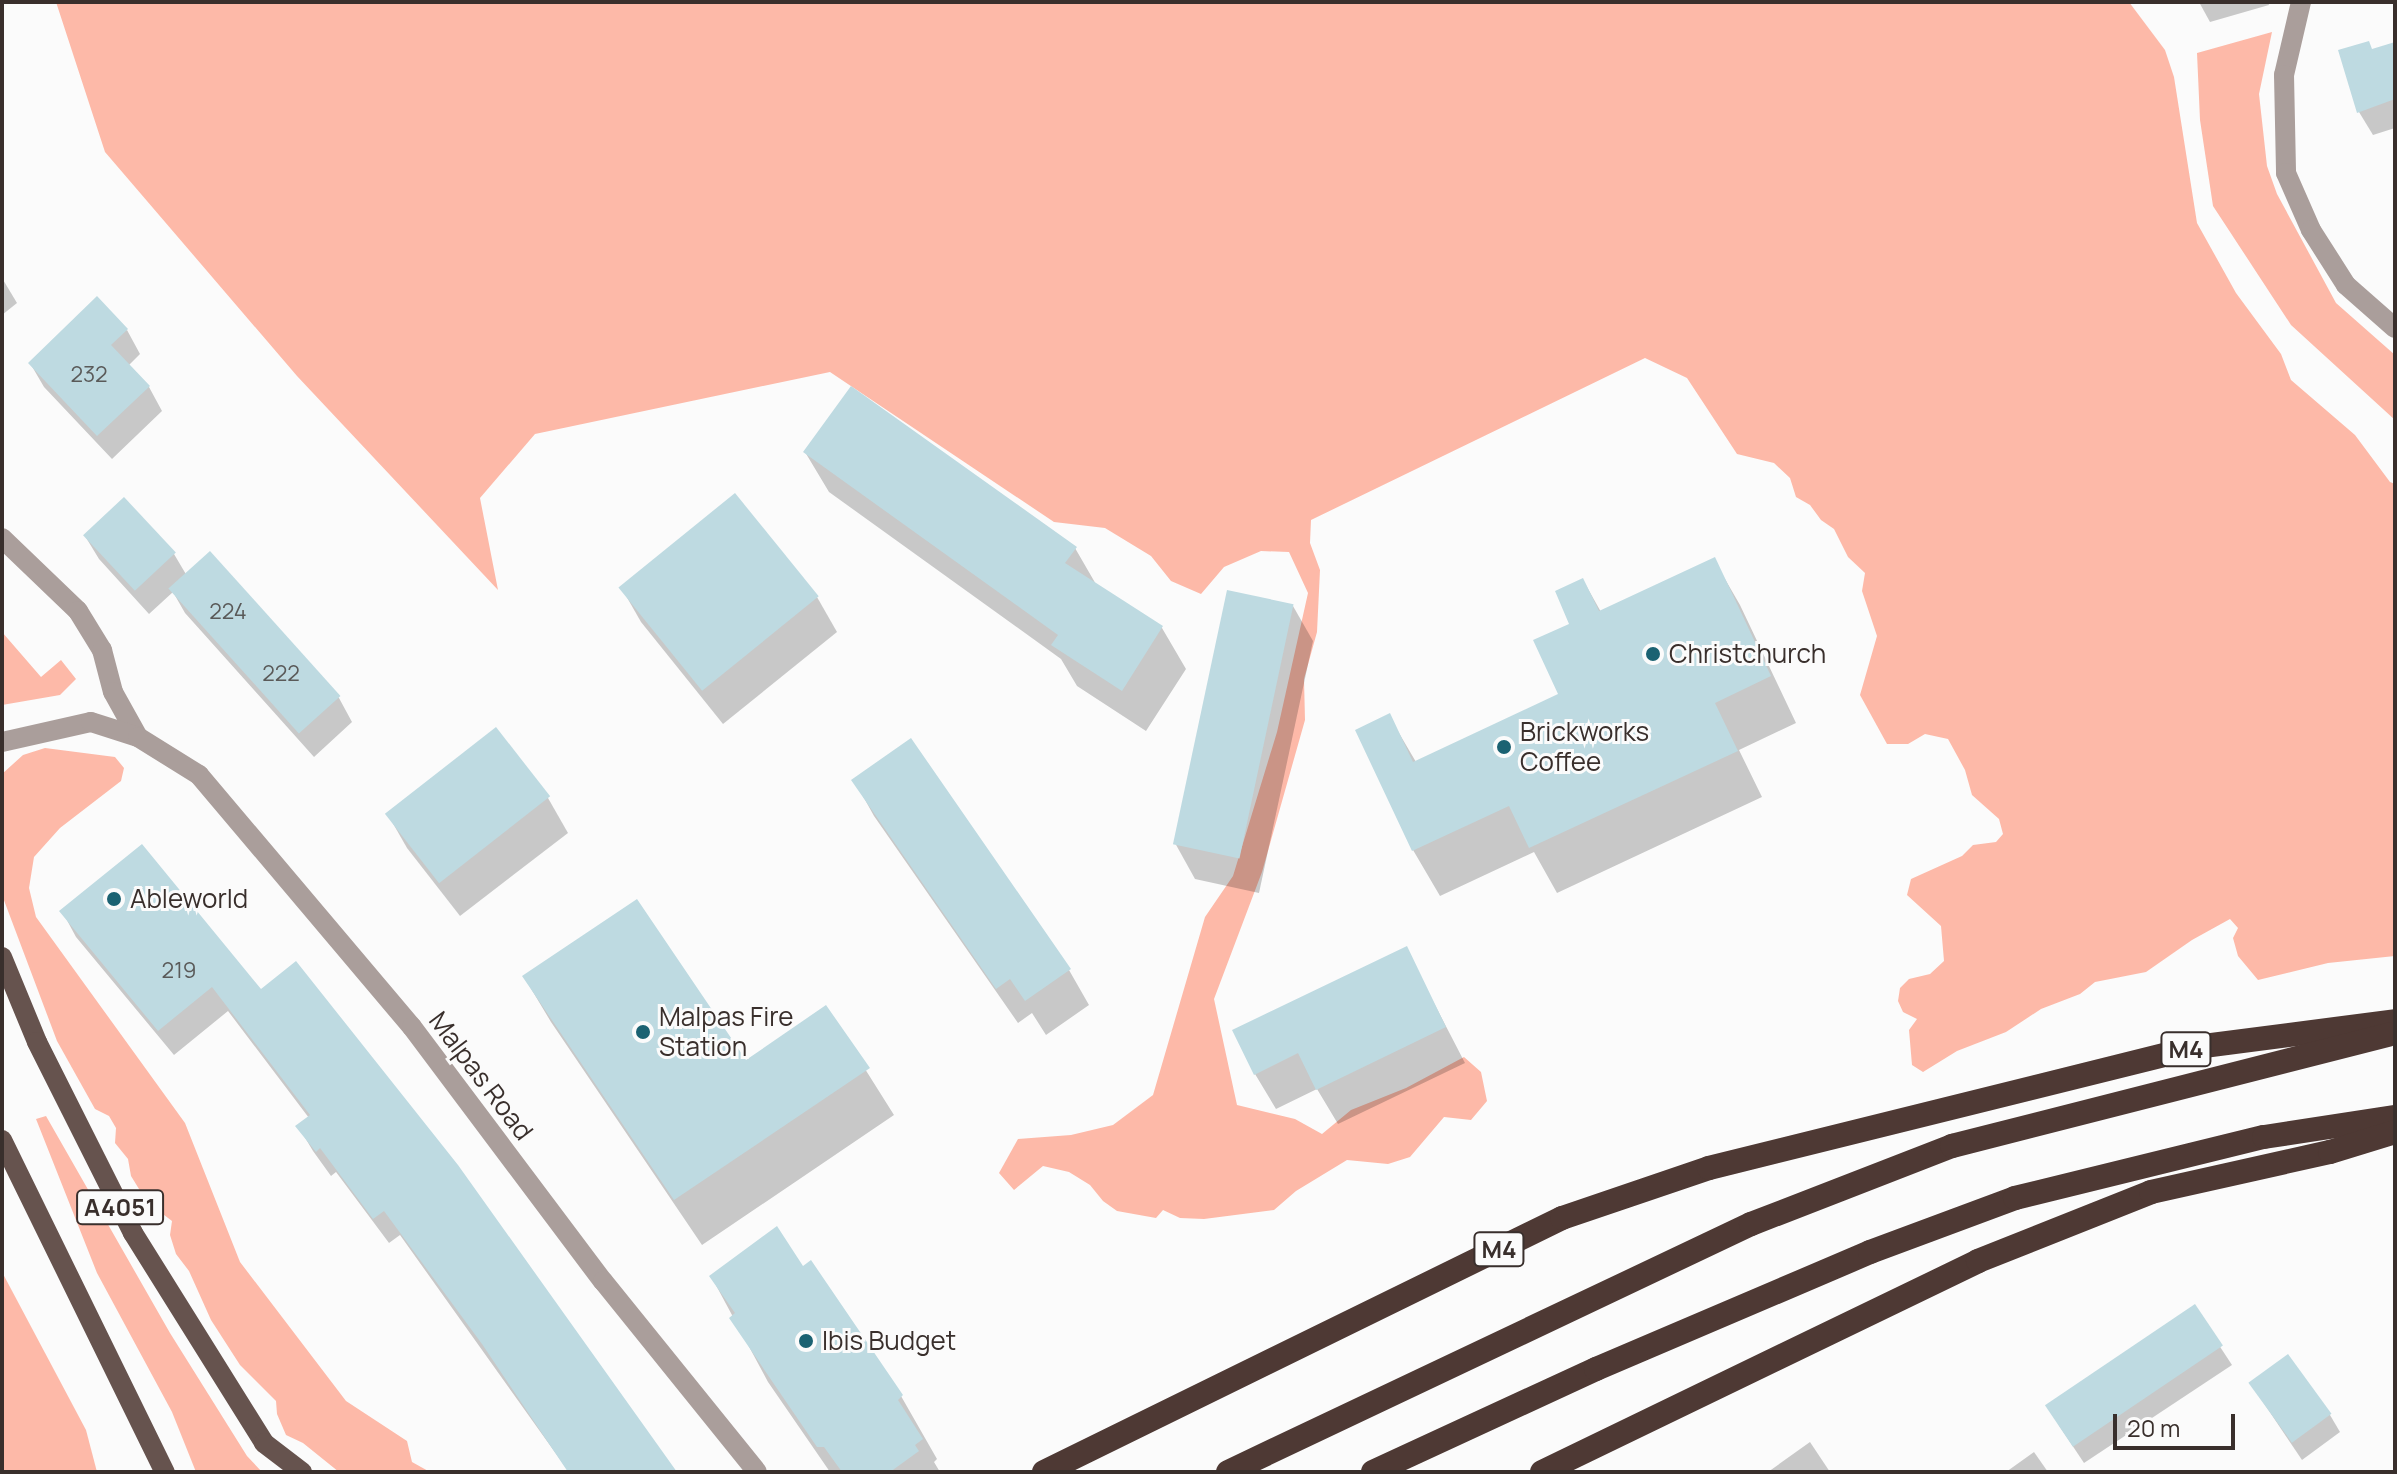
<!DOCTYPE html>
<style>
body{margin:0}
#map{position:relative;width:2397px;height:1474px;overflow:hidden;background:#fbfbfb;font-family:Manrope,sans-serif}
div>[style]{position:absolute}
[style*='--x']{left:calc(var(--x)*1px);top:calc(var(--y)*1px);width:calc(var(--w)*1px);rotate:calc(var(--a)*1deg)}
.green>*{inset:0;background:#fdb9a8}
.shadow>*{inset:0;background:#0003}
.building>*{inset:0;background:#bedae1;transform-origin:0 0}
.minor>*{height:20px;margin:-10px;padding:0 10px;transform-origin:10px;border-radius:10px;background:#aa9e9b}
.primary>*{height:20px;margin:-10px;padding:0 10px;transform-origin:10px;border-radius:10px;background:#66534e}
.motorway>*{height:24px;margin:-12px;padding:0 12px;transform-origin:12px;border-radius:12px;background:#4e3934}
.dots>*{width:22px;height:22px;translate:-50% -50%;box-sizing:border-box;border:4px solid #fbfbfb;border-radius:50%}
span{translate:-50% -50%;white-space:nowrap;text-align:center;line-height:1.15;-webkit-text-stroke:6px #fbfbfb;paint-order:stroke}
.number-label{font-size:22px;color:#5a5a59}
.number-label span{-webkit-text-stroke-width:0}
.shield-label span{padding:2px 6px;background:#fbfbfb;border:2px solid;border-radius:6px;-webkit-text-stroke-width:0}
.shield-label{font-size:24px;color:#392f2c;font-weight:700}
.poi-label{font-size:26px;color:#392f2c}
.left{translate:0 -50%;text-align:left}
.street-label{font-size:26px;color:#392f2c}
.frame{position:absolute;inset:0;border:4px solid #392f2c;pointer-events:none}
.scale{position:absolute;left:2113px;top:1414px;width:122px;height:36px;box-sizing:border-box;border:4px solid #392f2c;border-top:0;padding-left:10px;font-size:24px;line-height:28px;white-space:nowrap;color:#392f2c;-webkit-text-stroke:6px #fbfbfb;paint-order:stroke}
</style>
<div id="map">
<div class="green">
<div style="clip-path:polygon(56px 2px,2129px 2px,2165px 50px,2174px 77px,2197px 223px,2236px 293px,2281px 354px,2291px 380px,2355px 435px,2390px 482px,2395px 484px,2395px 956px,2328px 963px,2258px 980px,2238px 956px,2233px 938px,2238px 928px,2230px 919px,2192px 940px,2146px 972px,2095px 982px,2080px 994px,2041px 1009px,2006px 1032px,1957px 1051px,1923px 1072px,1912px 1065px,1909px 1030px,1917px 1019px,1903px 1012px,1898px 1001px,1900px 988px,1909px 979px,1930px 974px,1944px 961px,1941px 926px,1907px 895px,1911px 879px,1962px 856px,1973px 845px,1996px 842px,2003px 834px,1999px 819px,1972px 795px,1965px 770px,1948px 739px,1925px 734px,1908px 744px,1887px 744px,1860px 695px,1877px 636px,1862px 591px,1865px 573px,1848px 557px,1834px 529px,1821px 520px,1810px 505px,1796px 497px,1790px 478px,1774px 463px,1737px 454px,1687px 378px,1645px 358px,1311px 520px,1310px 543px,1320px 570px,1317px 632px,1304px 679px,1305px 720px,1262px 872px,1214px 999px,1237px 1105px,1295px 1119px,1322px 1134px,1351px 1110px,1406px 1088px,1464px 1057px,1481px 1072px,1487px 1101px,1471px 1120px,1444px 1117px,1410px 1157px,1388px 1164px,1347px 1160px,1296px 1191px,1274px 1210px,1204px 1219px,1180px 1218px,1163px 1210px,1156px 1218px,1117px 1211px,1103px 1201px,1090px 1185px,1069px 1172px,1043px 1166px,1014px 1190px,999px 1173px,1018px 1139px,1071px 1135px,1113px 1125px,1153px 1095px,1205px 917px,1233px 876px,1277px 732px,1308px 593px,1289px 552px,1261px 551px,1224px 567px,1201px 594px,1171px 581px,1151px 556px,1105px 528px,1054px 522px,830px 372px,535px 434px,480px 498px,498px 590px,297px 376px,105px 152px)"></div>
<div style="clip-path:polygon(2272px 32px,2259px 94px,2267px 166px,2277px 194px,2336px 303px,2395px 355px,2395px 420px,2291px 325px,2213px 206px,2200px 120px,2197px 53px)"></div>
<div style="clip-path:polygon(2px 632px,41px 677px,61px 660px,76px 679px,60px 695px,2px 705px)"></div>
<div style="clip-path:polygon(45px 748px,115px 757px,124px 768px,121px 781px,60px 828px,34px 857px,29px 888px,36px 917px,185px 1123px,240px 1262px,346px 1401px,407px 1441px,412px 1462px,430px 1472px,339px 1472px,303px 1443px,286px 1435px,277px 1414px,276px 1401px,240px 1365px,211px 1320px,189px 1271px,176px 1254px,170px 1235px,172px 1221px,147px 1202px,131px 1176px,128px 1159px,115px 1143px,116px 1128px,109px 1116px,95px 1109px,57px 1041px,2px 895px,2px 774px,23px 755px)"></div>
<div style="clip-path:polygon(46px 1116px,170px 1333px,247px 1456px,262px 1472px,196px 1472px,172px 1412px,97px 1273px,36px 1119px)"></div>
<div style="clip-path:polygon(2px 1272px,86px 1430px,97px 1472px,2px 1472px)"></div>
</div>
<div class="shadow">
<div style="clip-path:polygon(2199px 2px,2268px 2px,2269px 5px,2210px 22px)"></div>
<div style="clip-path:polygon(2395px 44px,2395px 128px,2373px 135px,2359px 112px,2373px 51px)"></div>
<div style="clip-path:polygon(2px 278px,17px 303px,2px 315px)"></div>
<div style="clip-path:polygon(127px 330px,140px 354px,128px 366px,149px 387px,162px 411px,112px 459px,44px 387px,30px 363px)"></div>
<div style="clip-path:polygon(805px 452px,1075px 548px,1097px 586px,1162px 628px,1186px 669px,1146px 731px,1077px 686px,1061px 659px,829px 492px)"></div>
<div style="clip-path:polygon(85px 536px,174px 554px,187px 576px,210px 554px,339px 698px,352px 722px,314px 757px,185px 613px,173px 592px,149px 614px,99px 559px)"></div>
<div style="clip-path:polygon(1714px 560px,1740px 605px,1796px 723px,1739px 750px,1762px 797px,1557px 893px,1534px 852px,1440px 896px,1413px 850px,1389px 716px,1416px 762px,1561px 695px,1583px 580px,1601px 612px)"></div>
<div style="clip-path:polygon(621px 587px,817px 597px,837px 632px,723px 724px,641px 622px)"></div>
<div style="clip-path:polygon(1293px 606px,1313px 641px,1259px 893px,1195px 879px,1175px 843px)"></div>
<div style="clip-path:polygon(495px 729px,548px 798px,568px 833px,460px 916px,407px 848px,387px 813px)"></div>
<div style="clip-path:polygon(911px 741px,1069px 970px,1089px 1005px,1046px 1035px,1032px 1013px,1018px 1023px,874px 816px,854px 780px)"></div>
<div style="clip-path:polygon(62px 911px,260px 991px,674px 1472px,569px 1472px,400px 1235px,389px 1243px,336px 1172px,331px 1176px,313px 1151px,298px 1126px,309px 1118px,228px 1011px,174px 1055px,76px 937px)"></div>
<div style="clip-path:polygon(1406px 949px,1465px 1063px,1338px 1124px,1317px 1089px,1276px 1109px,1255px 1074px)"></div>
<div style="clip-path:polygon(524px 977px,745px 1062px,826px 1007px,894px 1115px,702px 1245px,551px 1022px)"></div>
<div style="clip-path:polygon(802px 1269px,901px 1396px,937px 1459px,934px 1462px,940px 1472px,830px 1472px,768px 1382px,711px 1276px)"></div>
<div style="clip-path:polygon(2194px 1307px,2232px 1365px,2084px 1463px,2058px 1424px)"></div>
<div style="clip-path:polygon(2251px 1384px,2330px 1415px,2340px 1432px,2302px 1460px)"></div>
<div style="clip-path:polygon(1810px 1442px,1830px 1472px,1768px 1472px)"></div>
<div style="clip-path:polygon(2034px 1452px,2048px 1472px,2006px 1472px)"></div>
</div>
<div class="building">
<div style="clip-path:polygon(2369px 41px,2372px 49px,2395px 42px,2395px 99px,2357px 113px,2338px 50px)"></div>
<div style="clip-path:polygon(97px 296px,128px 329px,111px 345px,150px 386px,97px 436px,28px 363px)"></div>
<div style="clip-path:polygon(851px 386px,1077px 547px,1065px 563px,1163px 626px,1122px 691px,1051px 645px,1058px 635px,803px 452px)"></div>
<div style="left:735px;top:493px;width:133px;height:150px;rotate:51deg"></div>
<div style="left:124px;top:497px;width:76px;height:56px;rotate:47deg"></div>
<div style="left:210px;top:551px;width:195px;height:56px;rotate:48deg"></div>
<div style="clip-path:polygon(1715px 557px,1771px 676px,1715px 703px,1738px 751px,1529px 848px,1509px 806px,1412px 851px,1355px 730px,1390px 713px,1413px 762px,1558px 694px,1533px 640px,1569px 624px,1555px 591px,1583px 578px,1599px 611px)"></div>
<div style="left:1227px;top:590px;width:68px;height:260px;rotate:12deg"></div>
<div style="left:496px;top:727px;width:88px;height:141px;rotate:52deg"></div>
<div style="clip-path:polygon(911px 738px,1071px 969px,1025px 1001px,1010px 979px,996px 989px,851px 780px)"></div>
<div style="clip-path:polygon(142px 844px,261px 989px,296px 961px,458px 1165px,677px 1472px,568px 1472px,482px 1344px,384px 1211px,373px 1219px,320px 1148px,316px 1152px,295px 1126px,310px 1115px,212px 987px,158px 1031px,59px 911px)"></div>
<div style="clip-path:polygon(637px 899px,746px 1060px,826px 1005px,870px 1068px,674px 1200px,522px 976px)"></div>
<div style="clip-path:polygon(1407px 946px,1446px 1027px,1316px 1090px,1298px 1053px,1254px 1075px,1232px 1030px)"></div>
<div style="clip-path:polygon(777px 1226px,803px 1266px,811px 1260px,903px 1395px,898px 1400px,923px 1439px,915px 1445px,919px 1451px,890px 1472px,842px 1472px,824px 1447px,817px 1447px,729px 1318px,735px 1313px,709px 1276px)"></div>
<div style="left:2195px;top:1304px;width:50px;height:181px;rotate:56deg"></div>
<div style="left:2288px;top:1354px;width:74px;height:49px;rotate:54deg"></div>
</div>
<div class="minor">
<div style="--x:2301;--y:2;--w:75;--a:103.1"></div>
<div style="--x:2284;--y:75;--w:98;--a:88.8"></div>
<div style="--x:2286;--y:173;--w:62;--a:66.3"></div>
<div style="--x:2311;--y:230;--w:65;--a:57.5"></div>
<div style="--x:2346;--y:285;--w:65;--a:41.3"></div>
<div style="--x:2;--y:538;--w:105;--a:43.8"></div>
<div style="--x:78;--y:611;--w:46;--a:58.4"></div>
<div style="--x:102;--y:650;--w:43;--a:75.3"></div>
<div style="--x:113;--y:692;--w:51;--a:60.9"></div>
<div style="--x:2;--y:742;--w:91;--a:-12.7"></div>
<div style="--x:91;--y:722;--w:49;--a:17.7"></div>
<div style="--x:138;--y:737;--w:72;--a:31.9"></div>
<div style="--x:199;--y:775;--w:330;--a:49.8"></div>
<div style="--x:412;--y:1027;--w:318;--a:53.1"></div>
<div style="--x:603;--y:1281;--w:245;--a:51.1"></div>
</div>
<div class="primary">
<div style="--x:2;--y:957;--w:92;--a:67.6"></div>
<div style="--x:37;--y:1042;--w:214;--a:63.3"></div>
<div style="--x:133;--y:1233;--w:248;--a:58"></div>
<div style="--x:264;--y:1443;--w:48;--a:37.3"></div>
<div style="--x:2;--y:1140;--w:370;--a:63.9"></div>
</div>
<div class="motorway">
<div style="--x:1044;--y:1472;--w:577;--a:-26.12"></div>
<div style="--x:1562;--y:1218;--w:155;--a:-18.8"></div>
<div style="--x:1709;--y:1168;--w:502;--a:-13.95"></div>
<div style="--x:2196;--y:1047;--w:201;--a:-7.4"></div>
<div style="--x:1228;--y:1472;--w:579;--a:-25.37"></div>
<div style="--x:1751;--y:1224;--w:216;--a:-21.2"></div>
<div style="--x:1952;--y:1146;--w:451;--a:-14.3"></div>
<div style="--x:1373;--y:1472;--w:246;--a:-24.8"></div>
<div style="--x:1596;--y:1369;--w:298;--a:-23.1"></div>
<div style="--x:1870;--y:1252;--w:155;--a:-20.4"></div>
<div style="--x:2015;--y:1198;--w:256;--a:-13.8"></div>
<div style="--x:2264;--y:1137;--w:133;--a:-8.7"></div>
<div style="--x:1542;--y:1472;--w:484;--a:-25.8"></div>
<div style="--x:1978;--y:1261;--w:186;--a:-21.7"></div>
<div style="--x:2151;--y:1192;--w:183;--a:-12.6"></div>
<div style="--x:2330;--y:1152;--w:68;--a:-17.1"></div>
</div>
<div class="dots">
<div style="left:1653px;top:654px;background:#1b6272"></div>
<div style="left:1504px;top:747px;background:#1b6272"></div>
<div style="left:114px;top:899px;background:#1b6272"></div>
<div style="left:643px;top:1032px;background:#1b6272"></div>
<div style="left:806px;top:1341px;background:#1b6272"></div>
</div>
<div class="number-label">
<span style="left:89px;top:375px">232</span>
<span style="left:228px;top:612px">224</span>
<span style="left:281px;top:674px">222</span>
<span style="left:179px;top:971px">219</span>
</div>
<div class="shield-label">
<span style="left:2186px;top:1049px">M4</span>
<span style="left:120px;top:1207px">A4051</span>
<span style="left:1499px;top:1249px">M4</span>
</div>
<div class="poi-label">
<span class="left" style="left:1669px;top:654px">Christchurch</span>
<span class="left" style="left:1520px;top:747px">Brickworks<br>Coffee</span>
<span class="left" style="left:130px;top:899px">Ableworld</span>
<span class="left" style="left:659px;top:1032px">Malpas Fire<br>Station</span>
<span class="left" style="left:822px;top:1341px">Ibis Budget</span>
</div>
<div class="street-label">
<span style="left:481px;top:1076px;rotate:53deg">Malpas Road</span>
</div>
<div class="frame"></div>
<div class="scale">20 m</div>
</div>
